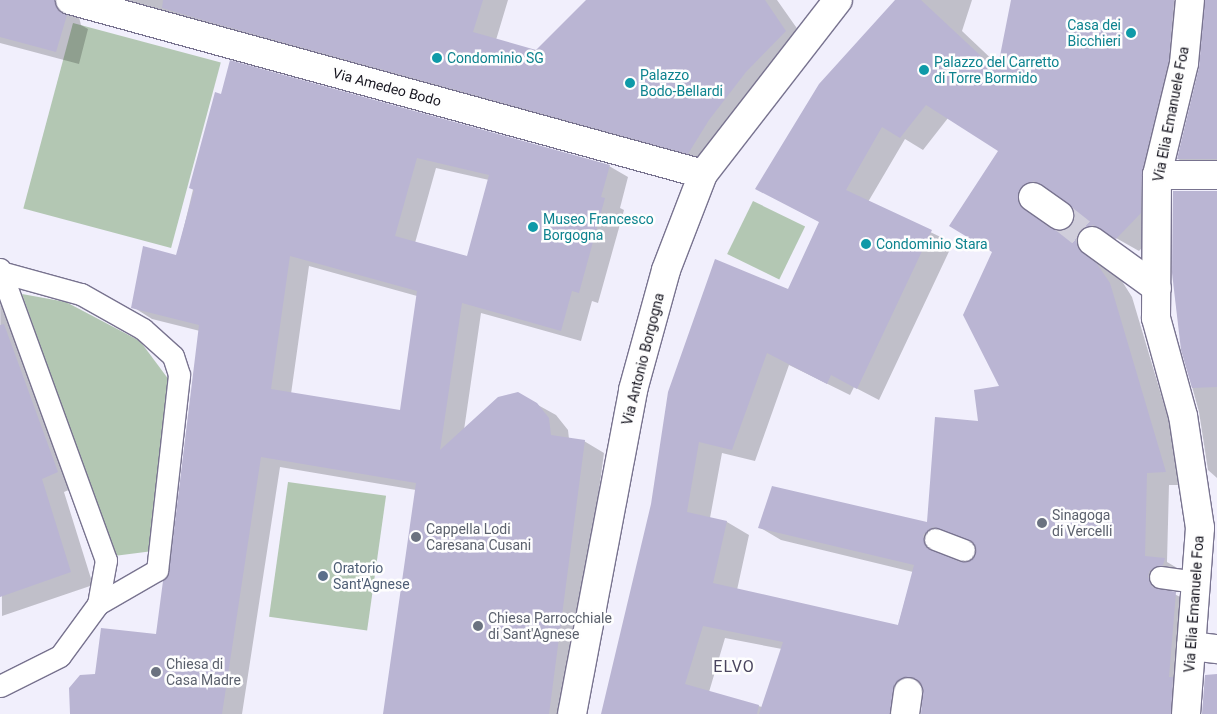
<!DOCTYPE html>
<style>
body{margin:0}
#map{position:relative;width:1217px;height:714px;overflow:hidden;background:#f1effc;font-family:Roboto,sans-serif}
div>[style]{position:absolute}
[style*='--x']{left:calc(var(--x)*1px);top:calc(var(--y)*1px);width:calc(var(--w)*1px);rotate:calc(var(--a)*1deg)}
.green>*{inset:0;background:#b3c7b3;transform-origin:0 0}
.shadow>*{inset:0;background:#0003}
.building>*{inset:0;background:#bab5d3}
.pedestrian-tunnel>*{height:28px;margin-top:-14px;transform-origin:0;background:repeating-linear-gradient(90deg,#d0cedb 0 28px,transparent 0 42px)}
.roads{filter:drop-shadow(1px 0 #78738f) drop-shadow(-1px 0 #78738f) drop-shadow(0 1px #78738f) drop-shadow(0 -1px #78738f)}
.service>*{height:21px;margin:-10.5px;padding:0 10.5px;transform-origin:10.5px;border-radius:10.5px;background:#fff}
.pedestrian>*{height:28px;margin:-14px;padding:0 14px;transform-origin:14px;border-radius:14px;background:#fff}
.minor>*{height:28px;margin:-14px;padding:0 14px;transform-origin:14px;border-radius:14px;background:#fff}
.dots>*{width:14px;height:14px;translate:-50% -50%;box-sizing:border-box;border:2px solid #fefefe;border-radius:50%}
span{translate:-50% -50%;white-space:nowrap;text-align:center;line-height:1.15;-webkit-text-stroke:5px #fefefe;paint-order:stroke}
.culture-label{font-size:14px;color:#0d838f}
.right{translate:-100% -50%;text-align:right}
.left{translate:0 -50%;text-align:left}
.street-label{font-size:14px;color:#16151f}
.worship-label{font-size:14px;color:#5b616d}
.service-label{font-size:14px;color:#4e5e75}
.quarter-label{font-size:16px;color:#49445e;letter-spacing:1px}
</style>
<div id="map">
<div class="green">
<div style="left:73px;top:23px;width:153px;height:192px;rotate:15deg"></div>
<div style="left:753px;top:201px;width:58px;height:59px;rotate:26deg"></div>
<div style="clip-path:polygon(22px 294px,66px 302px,140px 341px,172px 384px,153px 551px,114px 556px)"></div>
<div style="left:288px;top:482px;width:99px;height:136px;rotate:8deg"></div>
</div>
<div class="shadow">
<div style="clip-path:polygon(0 0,86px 0,77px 9px,81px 25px,88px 29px,79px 64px,0 43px)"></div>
<div style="clip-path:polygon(122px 0,508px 0,496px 40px,536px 52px,588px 0,777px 0,808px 44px,711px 166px)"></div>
<div style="clip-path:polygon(evenodd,896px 0,972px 0,962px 31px,999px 66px,1012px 0,1174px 0,1195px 24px,1164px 185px,1163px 226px,1139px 251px,1116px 238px,1102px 244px,1100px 262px,1120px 278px,1132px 297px,1188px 485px,1169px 485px,1167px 562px,1184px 572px,1172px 582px,1170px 592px,1199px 606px,1194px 714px,922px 714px,924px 691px,914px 703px,914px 714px,602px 714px,653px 504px,788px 291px,820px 222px,757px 189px,896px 0,948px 118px,1000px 151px,993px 251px,1001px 387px,928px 523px,759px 527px,781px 540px,913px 572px,898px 626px,737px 590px,749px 535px,727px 522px,710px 518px,722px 453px,755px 461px,789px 365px,850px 395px,854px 387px,879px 400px,953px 243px,868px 202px,905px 139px,923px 150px,948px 118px,896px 0,1055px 194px,1074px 207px,1076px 217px,1067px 230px,1056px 229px,1041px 218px,1055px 194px,896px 0,957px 539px,976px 546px,977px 555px,966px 564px,944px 554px,949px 542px,957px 539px,896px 0,725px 638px,782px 649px,762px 707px,709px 692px,725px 638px)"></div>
<div style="clip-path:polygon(1206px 0,1217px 0,1217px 172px,1199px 171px,1178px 159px,1201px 65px)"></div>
<div style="clip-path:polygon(evenodd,216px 94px,609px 166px,628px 177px,620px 208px,624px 210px,598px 303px,592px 301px,581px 341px,481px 313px,464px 430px,518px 394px,556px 415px,568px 430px,569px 439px,584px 441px,604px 453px,569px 714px,384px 714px,416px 490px,280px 467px,242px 714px,71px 714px,96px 675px,157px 636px,171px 572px,200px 331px,152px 319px,133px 307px,177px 256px,216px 94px,436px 168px,489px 180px,468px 257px,415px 243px,436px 168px,216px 94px,309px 266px,417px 296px,401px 411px,291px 394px,309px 266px)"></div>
<div style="clip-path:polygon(1217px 192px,1217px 478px,1208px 470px,1199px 412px,1182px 350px)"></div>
<div style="clip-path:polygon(0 269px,80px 485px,64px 492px,93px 585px,2px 616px)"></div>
</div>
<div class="building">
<div style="clip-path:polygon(0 0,55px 0,59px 11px,67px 15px,56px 52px,0 37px)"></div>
<div style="clip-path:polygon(163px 0,483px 0,473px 32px,536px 50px,586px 0,765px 0,786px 31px,746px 72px,709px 120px,688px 154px,199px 19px,162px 8px)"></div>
<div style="clip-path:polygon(evenodd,895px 0,921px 0,997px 71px,1011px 0,1174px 0,1169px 60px,1142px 172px,1141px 213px,1116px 239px,1093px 225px,1080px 231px,1076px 240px,1078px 248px,1097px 264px,1110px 283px,1166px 472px,1147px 473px,1145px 556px,1165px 558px,1163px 565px,1150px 570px,1148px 576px,1152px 587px,1176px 592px,1169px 677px,1173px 677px,1171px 714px,921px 714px,923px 687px,910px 677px,895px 683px,890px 714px,759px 714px,783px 642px,703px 626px,685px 684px,759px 705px,757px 714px,601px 714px,651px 504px,668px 392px,715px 259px,788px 289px,819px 222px,755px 189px,819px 84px,895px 0,926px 105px,998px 151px,949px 226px,992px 252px,963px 315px,999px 386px,974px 390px,978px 421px,935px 417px,927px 522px,772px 486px,758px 528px,914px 565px,898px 625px,713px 583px,727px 521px,687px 512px,699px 442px,732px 450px,767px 353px,827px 384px,831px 375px,857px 389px,932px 230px,846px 190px,882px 127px,900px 138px,926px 105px,895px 0,1034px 181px,1073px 208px,1074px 217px,1066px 229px,1050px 228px,1019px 204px,1020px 189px,1034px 181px,895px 0,933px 527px,973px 542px,976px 548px,972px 559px,960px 562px,926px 547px,923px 535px,933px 527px)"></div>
<div style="clip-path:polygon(1205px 0,1217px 0,1217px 159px,1177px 159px,1199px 67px)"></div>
<div style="clip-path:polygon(evenodd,230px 60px,610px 165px,601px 197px,605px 198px,579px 293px,572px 291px,561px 331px,462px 303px,440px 450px,498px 397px,518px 392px,537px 403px,549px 418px,551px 435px,585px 440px,549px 714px,383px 714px,416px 483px,261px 457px,222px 714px,70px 714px,69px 688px,80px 675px,95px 674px,101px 628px,156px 634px,163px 581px,169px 571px,199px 325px,131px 308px,143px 246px,176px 255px,194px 190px,189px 188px,215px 92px,221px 94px,230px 60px,417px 158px,489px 175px,467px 256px,395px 236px,417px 158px,230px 60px,290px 256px,417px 291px,400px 410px,271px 389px,290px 256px)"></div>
<div style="clip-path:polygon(1173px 191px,1217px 191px,1217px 387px,1192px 388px,1181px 350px,1172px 273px)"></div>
<div style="clip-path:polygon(4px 324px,58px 472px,42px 479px,71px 572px,0 597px,0 325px)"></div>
<div style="clip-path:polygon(1217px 674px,1217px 714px,1202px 714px,1205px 675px)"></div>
</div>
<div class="pedestrian-tunnel">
<div style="--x:1059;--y:215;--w:42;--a:38.2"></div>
</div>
<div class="roads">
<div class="service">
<div style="--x:0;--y:269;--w:310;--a:70"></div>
<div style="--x:106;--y:560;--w:45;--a:100.3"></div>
<div style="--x:98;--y:604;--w:64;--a:126.2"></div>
<div style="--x:60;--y:656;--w:67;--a:153.4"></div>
<div style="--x:1;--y:272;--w:83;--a:15.4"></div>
<div style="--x:81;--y:294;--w:71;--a:29.4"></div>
<div style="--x:143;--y:329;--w:40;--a:42"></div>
<div style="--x:173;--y:356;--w:20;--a:72"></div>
<div style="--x:179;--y:375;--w:196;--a:96.4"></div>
<div style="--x:157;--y:570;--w:68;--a:150"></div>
<div style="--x:935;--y:539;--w:31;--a:21"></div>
<div style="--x:1160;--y:577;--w:36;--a:8"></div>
</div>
<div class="pedestrian">
<div style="--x:1157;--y:175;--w:60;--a:0"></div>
<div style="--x:1033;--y:197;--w:32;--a:35"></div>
<div style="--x:1092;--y:241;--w:80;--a:35.9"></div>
<div style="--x:1191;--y:646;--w:26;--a:7"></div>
<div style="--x:1186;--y:714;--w:187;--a:-85.7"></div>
<div style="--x:1200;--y:528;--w:113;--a:-98.6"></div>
<div style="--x:1183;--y:416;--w:102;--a:-105.4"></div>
<div style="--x:1156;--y:318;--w:143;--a:-89.6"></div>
<div style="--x:1157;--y:175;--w:115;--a:-76.4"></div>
<div style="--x:1184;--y:63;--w:63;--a:-84.6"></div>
</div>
<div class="minor">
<div style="--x:70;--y:0;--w:656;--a:15.37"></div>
<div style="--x:572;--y:714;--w:330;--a:-79.3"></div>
<div style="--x:633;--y:390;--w:124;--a:-74.6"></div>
<div style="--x:666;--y:270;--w:103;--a:-68.9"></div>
<div style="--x:703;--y:174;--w:220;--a:-52.2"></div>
<div style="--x:905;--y:714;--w:22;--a:-82"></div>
</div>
</div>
<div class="dots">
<div style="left:1131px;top:33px;background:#0f9aa8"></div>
<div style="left:437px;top:58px;background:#0f9aa8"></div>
<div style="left:924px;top:70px;background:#0f9aa8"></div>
<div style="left:630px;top:83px;background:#0f9aa8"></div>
<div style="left:533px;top:227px;background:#0f9aa8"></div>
<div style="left:866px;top:244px;background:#0f9aa8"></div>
<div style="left:1042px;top:523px;background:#6b7280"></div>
<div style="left:416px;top:537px;background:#6b7280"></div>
<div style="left:323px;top:576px;background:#5c6f8a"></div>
<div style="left:478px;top:626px;background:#6b7280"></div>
<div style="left:156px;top:672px;background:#6b7280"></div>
</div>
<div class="culture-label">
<span class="right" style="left:1121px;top:33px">Casa dei<br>Bicchieri</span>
<span class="left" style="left:447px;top:58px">Condominio SG</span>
<span class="left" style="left:934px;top:70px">Palazzo del Carretto<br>di Torre Bormido</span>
<span class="left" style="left:640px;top:83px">Palazzo<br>Bodo-Bellardi</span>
<span class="left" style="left:543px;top:227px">Museo Francesco<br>Borgogna</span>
<span class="left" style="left:876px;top:244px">Condominio Stara</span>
</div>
<div class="street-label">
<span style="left:387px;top:87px;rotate:15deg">Via Amedeo Bodo</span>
<span style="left:1171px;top:114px;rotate:-79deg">Via Elia Emanuele Foa</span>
<span style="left:643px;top:359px;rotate:-76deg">Via Antonio Borgogna</span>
<span style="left:1194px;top:604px;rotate:-86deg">Via Elia Emanuele Foa</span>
</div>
<div class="worship-label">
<span class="left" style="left:1052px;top:523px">Sinagoga<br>di Vercelli</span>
<span class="left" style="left:426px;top:537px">Cappella Lodi<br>Caresana Cusani</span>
<span class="left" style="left:488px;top:626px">Chiesa Parrocchiale<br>di Sant'Agnese</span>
<span class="left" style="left:166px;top:672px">Chiesa di<br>Casa Madre</span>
</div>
<div class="service-label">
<span class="left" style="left:333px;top:576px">Oratorio<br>Sant'Agnese</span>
</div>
<div class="quarter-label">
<span style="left:734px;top:667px">ELVO</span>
</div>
</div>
